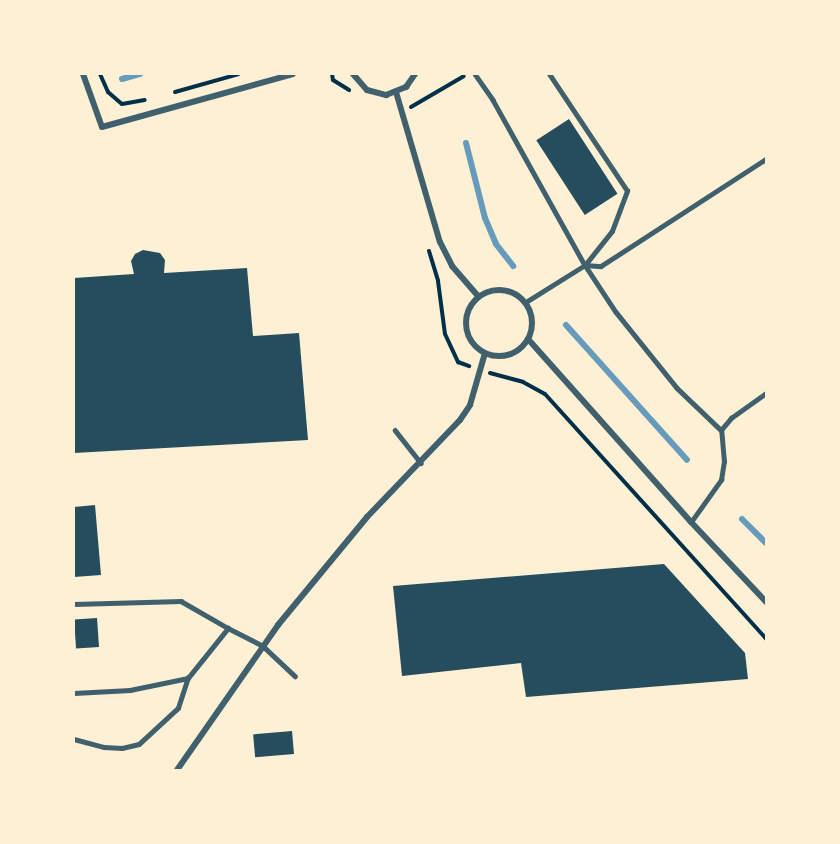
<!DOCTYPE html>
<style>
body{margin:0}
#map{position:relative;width:840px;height:844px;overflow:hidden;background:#fdf0d5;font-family:Karla,sans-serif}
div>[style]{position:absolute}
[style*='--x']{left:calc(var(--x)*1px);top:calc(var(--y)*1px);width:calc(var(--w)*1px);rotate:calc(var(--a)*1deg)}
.stream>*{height:6px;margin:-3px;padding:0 3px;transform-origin:3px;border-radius:3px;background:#669bbc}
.building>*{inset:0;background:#264d5e;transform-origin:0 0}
.path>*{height:4px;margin:-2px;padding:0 2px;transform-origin:2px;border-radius:2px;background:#003049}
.service>*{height:4.5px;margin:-2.25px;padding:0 2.25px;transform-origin:2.25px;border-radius:2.25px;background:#3f606c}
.minor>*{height:6px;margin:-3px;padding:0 3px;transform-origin:3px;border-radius:3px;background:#3f606c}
.minor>.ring{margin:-3px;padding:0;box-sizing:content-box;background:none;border:6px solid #3f606c;border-radius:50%}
span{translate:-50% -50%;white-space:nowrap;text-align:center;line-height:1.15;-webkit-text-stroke:4.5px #fdf0d5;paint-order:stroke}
.frame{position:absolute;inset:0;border:75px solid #fdf0d5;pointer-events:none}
</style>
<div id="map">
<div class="stream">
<div style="--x:122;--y:79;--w:19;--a:-16"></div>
<div style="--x:466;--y:143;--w:77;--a:75.8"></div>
<div style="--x:485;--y:218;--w:28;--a:67"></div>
<div style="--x:496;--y:244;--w:28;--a:52"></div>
<div style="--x:566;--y:325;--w:181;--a:48.1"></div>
<div style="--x:742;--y:519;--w:34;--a:45"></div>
</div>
<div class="building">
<div style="left:569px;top:119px;width:89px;height:39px;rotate:57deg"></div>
<div style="clip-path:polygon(143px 250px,160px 253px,165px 260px,164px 273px,247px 268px,253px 336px,299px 333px,308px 440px,74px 453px,74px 278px,134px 274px,131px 261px,135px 254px)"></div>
<div style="clip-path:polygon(95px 505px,101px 575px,74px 577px,74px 507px)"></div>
<div style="clip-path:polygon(664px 564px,745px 653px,748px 679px,526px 697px,521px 663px,402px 676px,393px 586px)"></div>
<div style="left:97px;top:618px;width:29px;height:23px;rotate:86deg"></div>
<div style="left:292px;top:731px;width:23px;height:39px;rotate:85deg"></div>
</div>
<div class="path">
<div style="--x:100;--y:74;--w:20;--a:66"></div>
<div style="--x:108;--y:92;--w:18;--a:41"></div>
<div style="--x:122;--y:104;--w:23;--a:-10"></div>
<div style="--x:332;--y:74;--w:6;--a:81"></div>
<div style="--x:333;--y:80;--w:19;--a:32"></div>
<div style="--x:175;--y:92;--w:66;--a:-15.7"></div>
<div style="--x:411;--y:107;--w:61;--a:-30.3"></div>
<div style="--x:429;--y:251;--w:31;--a:73"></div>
<div style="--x:438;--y:281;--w:53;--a:82.5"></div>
<div style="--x:445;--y:334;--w:31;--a:65"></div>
<div style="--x:458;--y:362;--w:12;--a:20"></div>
<div style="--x:490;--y:373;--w:34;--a:15"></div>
<div style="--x:523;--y:382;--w:25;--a:29"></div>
<div style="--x:545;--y:394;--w:330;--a:47.9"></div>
</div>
<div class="service">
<div style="--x:475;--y:74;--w:32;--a:55"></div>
<div style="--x:493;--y:100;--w:189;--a:60.9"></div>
<div style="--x:585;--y:265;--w:56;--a:56.6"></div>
<div style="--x:616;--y:312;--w:97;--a:51.2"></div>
<div style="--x:677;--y:388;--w:61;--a:43.7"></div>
<div style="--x:585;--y:265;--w:16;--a:4"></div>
<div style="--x:601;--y:266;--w:197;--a:-33"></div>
<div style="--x:526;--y:302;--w:70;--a:-32.1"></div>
<div style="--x:585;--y:265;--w:43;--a:-51.5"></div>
<div style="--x:612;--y:231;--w:43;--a:-69.4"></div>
<div style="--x:627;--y:191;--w:141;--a:-123.7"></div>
<div style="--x:395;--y:430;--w:42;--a:51.8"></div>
<div style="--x:691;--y:522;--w:52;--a:-54.5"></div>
<div style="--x:721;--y:480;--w:18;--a:-81"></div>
<div style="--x:724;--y:462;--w:32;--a:-95"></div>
<div style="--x:721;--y:430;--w:16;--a:-50"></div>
<div style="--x:731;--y:418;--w:43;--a:-35.5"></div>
<div style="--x:74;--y:604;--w:107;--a:-1.6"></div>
<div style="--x:181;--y:601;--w:54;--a:29.9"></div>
<div style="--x:74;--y:693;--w:56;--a:-3.1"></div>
<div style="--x:130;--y:690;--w:59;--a:-11.7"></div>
<div style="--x:188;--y:678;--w:64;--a:-51.3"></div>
<div style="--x:228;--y:628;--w:39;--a:27"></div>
<div style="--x:263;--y:646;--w:44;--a:43.2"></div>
<div style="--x:74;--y:739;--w:31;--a:15"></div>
<div style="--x:104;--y:747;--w:18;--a:3"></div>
<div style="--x:122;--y:748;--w:17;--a:-13"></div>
<div style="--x:139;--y:744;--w:53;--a:-42.7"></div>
<div style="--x:178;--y:708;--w:32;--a:-72"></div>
</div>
<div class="minor">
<div style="--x:83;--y:74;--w:56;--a:70.3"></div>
<div style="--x:102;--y:127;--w:198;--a:-15.5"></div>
<div style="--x:353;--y:74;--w:21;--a:49"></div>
<div style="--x:367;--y:90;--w:20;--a:15"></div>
<div style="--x:386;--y:95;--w:22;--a:-22"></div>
<div style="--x:406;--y:87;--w:16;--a:-55"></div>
<div style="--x:396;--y:92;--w:156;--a:73.7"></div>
<div style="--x:440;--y:242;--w:27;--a:63"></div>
<div style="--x:452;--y:266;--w:40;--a:49"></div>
<div class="ring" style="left:466px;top:290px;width:60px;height:60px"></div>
<div style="--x:528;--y:339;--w:245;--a:48.3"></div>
<div style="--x:691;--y:522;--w:110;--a:46.8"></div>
<div style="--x:177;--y:770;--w:177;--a:-55.1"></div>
<div style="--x:278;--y:625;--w:140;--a:-50.5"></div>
<div style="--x:367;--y:517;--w:134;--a:-46.2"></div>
<div style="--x:460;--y:420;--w:18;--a:-56"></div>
<div style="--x:470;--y:405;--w:54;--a:-73.9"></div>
</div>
<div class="frame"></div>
</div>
